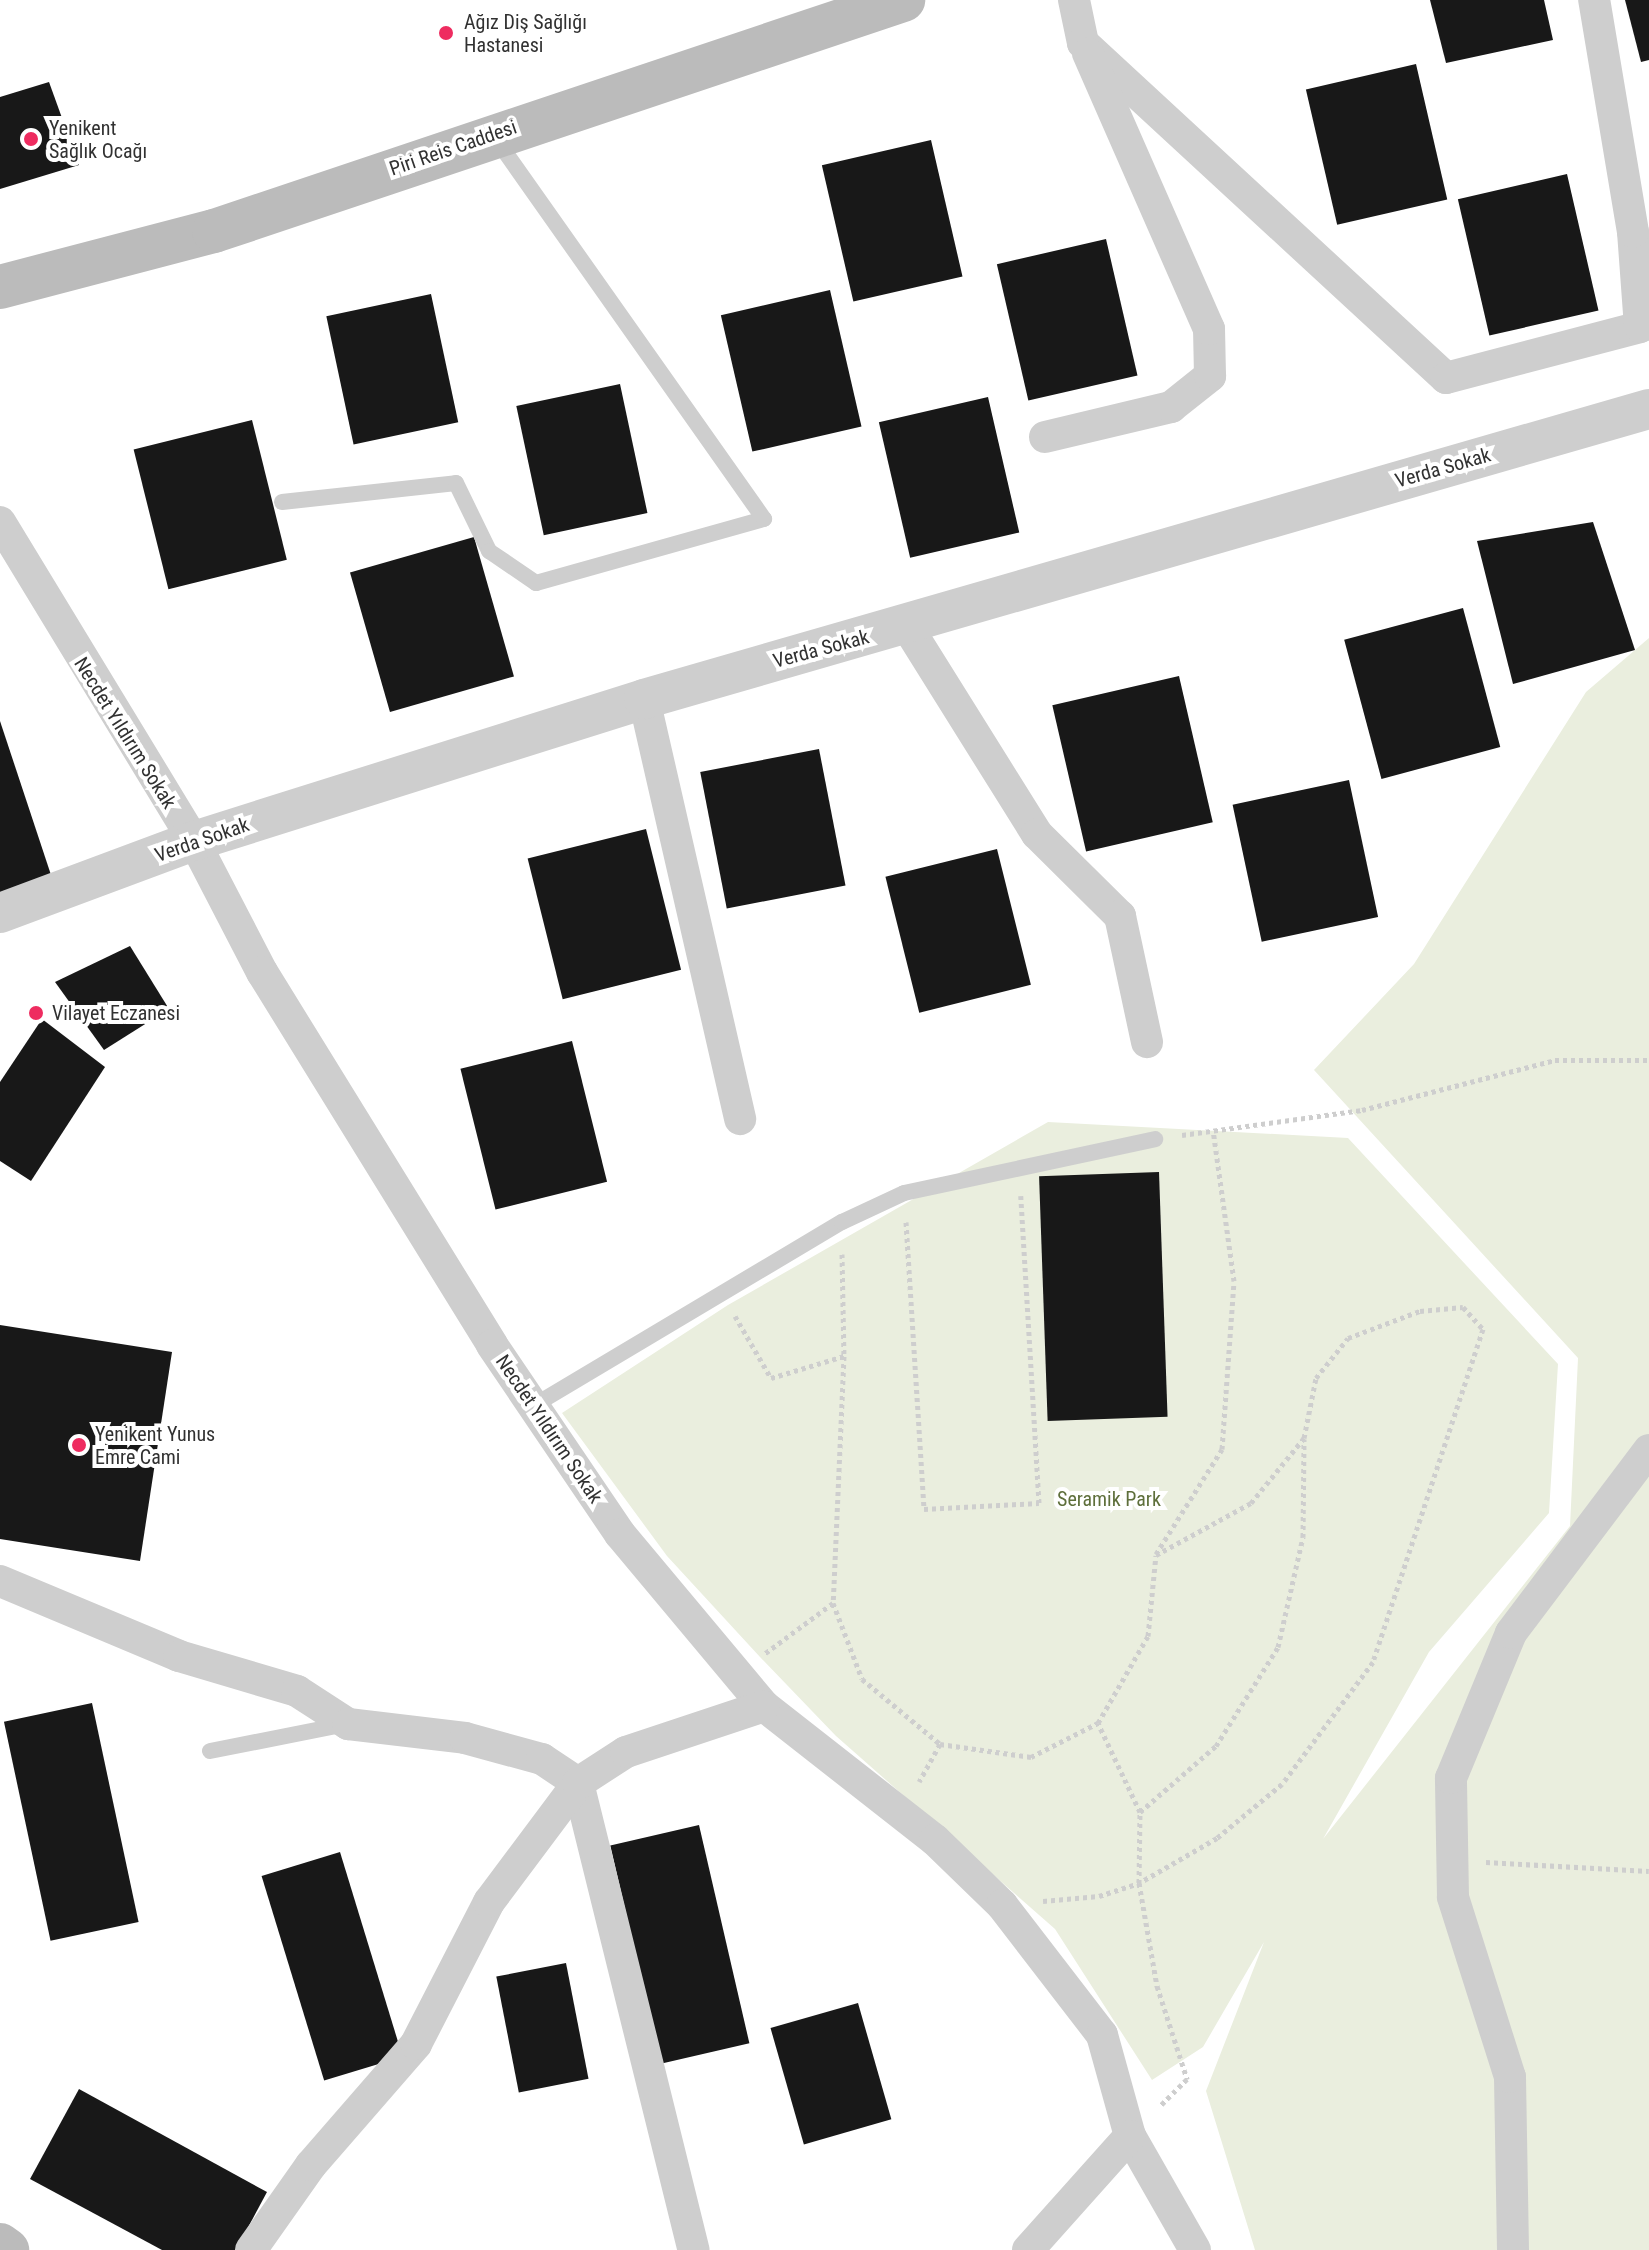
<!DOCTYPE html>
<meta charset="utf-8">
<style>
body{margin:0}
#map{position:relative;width:1649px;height:2250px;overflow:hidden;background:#fff;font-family:"Roboto Condensed",sans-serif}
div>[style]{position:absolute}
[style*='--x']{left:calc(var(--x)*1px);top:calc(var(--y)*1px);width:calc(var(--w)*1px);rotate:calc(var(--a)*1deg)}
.green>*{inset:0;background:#eaeede}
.building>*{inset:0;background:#181818;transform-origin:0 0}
.path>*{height:5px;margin-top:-2.5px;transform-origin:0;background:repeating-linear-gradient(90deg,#cecece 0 4px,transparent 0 8px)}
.service>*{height:16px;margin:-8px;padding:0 8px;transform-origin:8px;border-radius:8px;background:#cecece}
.minor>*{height:32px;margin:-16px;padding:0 16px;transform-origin:16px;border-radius:16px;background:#cecece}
.tertiary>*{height:40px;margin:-20px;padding:0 20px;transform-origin:20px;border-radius:20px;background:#cecece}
.secondary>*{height:44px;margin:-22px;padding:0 22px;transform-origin:22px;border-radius:22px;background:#bbb}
.dots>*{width:22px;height:22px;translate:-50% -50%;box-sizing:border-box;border:4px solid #fff;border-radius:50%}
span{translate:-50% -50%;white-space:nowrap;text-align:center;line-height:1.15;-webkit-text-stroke:8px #fff;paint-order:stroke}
.poi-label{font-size:20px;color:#313131}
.left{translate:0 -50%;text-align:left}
.street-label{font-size:20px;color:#313131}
.park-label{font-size:20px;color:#5e6f3b}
</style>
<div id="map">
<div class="green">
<div style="clip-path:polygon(1649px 638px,1649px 2250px,1255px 2250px,1206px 2091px,1264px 1942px,1203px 2047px,1152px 2080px,1055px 1929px,836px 1736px,760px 1657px,667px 1556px,562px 1413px,728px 1305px,1048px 1122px,1348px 1138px,1558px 1364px,1549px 1513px,1429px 1652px,1323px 1839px,1570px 1526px,1578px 1358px,1314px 1070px,1414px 964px,1586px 692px)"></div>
</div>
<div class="building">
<div style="clip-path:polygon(1430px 0,1544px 0,1553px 40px,1446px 63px)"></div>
<div style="clip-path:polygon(1625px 0,1649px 0,1649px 60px,1641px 62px)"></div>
<div style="left:1416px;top:64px;width:139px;height:113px;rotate:77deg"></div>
<div style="clip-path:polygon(49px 82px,79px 165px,0 189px,0 97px)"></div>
<div style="left:931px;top:140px;width:140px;height:112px;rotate:77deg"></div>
<div style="left:1567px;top:174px;width:140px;height:112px;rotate:77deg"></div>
<div style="left:1106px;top:239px;width:140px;height:112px;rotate:77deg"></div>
<div style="left:830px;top:290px;width:140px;height:112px;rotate:77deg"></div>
<div style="left:431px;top:294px;width:131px;height:107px;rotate:78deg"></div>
<div style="left:620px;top:384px;width:132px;height:106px;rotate:78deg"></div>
<div style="left:988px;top:397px;width:139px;height:112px;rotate:77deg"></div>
<div style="left:252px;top:420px;width:144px;height:122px;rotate:76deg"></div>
<div style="clip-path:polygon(1593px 522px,1635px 650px,1513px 684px,1477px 541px)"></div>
<div style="left:474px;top:537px;width:145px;height:129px;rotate:74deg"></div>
<div style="left:1463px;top:608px;width:144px;height:123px;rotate:75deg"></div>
<div style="left:1179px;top:676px;width:150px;height:130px;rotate:77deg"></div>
<div style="clip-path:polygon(0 721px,52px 878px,0 896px)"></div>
<div style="left:819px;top:749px;width:139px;height:121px;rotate:79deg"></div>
<div style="left:1349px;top:780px;width:140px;height:119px;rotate:78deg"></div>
<div style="left:646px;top:829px;width:145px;height:122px;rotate:76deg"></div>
<div style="left:997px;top:849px;width:140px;height:115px;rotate:76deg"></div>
<div style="clip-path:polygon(130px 946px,169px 1009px,104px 1050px,55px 982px)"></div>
<div style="clip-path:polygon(42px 1019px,105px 1067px,31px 1181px,0 1161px,0 1082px)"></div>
<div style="left:572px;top:1041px;width:145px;height:115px;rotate:76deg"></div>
<div style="left:1159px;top:1172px;width:245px;height:120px;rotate:88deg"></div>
<div style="clip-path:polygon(0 1325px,172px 1352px,140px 1561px,0 1539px)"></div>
<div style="left:92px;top:1703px;width:224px;height:90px;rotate:78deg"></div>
<div style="left:699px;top:1825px;width:224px;height:91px;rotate:77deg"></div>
<div style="left:340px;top:1852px;width:214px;height:82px;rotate:73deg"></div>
<div style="left:566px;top:1963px;width:118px;height:71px;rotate:79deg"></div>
<div style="left:858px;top:2003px;width:121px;height:91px;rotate:74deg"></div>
<div style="clip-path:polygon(79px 2089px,267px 2192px,236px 2250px,162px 2250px,30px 2179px)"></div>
</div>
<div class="path">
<div style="--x:1182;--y:1135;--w:182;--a:-7.9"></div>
<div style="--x:1362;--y:1110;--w:199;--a:-14.5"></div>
<div style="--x:1555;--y:1060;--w:94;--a:0"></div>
<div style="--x:906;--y:1222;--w:288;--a:86.4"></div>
<div style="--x:924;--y:1509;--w:115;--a:-3"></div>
<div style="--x:1039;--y:1503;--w:308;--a:-93.4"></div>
<div style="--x:842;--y:1254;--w:102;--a:88.9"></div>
<div style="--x:735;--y:1316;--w:72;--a:59.9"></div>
<div style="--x:771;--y:1378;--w:76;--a:-16.8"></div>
<div style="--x:844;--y:1356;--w:247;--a:92.5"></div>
<div style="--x:833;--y:1603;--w:86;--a:143.5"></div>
<div style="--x:1156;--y:1554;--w:124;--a:-57.8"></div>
<div style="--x:1222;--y:1449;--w:168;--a:-85.9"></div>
<div style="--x:1234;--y:1281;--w:152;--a:-97.9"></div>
<div style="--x:833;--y:1603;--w:81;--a:69.1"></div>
<div style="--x:862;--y:1679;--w:102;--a:39.8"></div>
<div style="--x:940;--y:1744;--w:43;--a:118.9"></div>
<div style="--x:940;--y:1744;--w:92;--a:8.1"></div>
<div style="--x:1031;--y:1757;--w:75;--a:-26.9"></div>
<div style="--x:1098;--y:1723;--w:100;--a:-60.1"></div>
<div style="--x:1148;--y:1636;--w:81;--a:-84.4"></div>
<div style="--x:1156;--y:1555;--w:108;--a:-28.7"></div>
<div style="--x:1251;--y:1503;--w:84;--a:-50.8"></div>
<div style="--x:1304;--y:1438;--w:61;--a:-78.7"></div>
<div style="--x:1316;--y:1378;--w:51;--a:-51.3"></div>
<div style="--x:1348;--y:1338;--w:77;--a:-20.6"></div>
<div style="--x:1420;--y:1311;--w:43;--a:-5.3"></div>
<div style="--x:1463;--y:1307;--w:30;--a:48"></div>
<div style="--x:1483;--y:1329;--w:351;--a:108.3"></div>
<div style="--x:1373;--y:1662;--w:152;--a:126.7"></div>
<div style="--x:1282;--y:1784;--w:85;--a:140.3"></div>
<div style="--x:1217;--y:1838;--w:90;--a:150"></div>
<div style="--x:1139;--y:1883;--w:105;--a:80.1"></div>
<div style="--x:1157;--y:1986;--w:98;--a:72.1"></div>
<div style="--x:1187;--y:2079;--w:40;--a:135"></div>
<div style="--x:1140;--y:1812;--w:101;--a:-41"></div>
<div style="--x:1216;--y:1746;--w:117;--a:-57.9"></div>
<div style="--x:1278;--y:1647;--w:113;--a:-77.2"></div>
<div style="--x:1303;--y:1537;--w:98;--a:-89.4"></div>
<div style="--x:1486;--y:1862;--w:163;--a:3.2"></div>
<div style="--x:1043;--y:1901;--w:56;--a:-5.1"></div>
<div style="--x:1099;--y:1896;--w:42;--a:-18"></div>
<div style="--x:1139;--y:1883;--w:71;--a:-89.2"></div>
<div style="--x:1140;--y:1812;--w:98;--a:-115.3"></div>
</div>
<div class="service">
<div style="--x:282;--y:502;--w:175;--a:-6.2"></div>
<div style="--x:456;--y:483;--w:76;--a:64.1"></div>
<div style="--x:489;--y:551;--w:57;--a:34.2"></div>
<div style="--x:536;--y:583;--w:237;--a:-15.7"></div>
<div style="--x:764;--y:519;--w:466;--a:-125.2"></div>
<div style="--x:533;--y:1406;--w:360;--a:-30.8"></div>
<div style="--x:842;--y:1222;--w:68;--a:-25.1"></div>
<div style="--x:904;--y:1193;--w:257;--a:-12.1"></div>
<div style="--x:210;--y:1751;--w:139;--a:-11.2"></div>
</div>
<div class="minor">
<div style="--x:1074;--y:0;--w:44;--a:78.2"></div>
<div style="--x:1083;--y:43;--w:494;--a:42.7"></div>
<div style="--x:1446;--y:378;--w:201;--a:-14.7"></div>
<div style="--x:1640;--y:327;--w:95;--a:-94.2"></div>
<div style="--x:1633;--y:232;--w:235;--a:-99.5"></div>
<div style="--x:1045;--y:437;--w:130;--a:-13.4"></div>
<div style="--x:1171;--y:407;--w:50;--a:-38.5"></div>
<div style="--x:1210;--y:376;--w:47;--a:-91.2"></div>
<div style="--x:1209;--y:329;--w:301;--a:-113.7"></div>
<div style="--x:0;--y:522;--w:373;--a:58.7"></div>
<div style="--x:194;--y:841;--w:148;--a:62.6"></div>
<div style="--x:262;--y:972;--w:438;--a:58.3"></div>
<div style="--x:492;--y:1345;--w:228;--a:55.9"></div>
<div style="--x:620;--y:1534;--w:224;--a:50.1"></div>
<div style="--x:764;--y:1706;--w:217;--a:38.1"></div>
<div style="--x:935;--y:1840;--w:93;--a:44.1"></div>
<div style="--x:1002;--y:1905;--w:164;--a:52.4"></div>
<div style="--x:1102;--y:2035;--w:105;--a:74.5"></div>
<div style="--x:1130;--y:2136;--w:131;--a:60.3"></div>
<div style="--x:907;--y:626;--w:245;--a:58"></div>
<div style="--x:1037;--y:834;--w:117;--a:44.7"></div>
<div style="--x:1120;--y:916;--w:129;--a:77.9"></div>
<div style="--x:644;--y:699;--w:431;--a:77.1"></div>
<div style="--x:0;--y:1581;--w:194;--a:22.7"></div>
<div style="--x:179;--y:1656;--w:123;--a:16.5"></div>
<div style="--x:297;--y:1691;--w:61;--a:32.9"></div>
<div style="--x:348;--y:1724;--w:118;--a:6.8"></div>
<div style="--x:465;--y:1738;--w:80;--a:15.3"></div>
<div style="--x:542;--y:1759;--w:43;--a:33.7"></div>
<div style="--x:578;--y:1783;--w:481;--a:76.1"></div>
<div style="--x:251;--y:2250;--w:104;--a:-54.8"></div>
<div style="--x:311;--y:2165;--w:160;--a:-49"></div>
<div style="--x:416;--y:2044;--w:160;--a:-62.8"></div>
<div style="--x:489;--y:1902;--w:149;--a:-53.2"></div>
<div style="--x:578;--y:1783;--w:57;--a:-32.9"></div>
<div style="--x:626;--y:1752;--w:145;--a:-18.4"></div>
<div style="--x:1028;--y:2250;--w:153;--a:-48.2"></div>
<div style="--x:1513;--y:2250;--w:173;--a:-91"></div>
<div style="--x:1510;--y:2077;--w:189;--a:-107.6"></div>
<div style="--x:1453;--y:1897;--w:119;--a:-91"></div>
<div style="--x:1451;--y:1778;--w:157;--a:-67.5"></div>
<div style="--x:1511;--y:1633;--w:229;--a:-53"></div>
</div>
<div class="tertiary">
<div style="--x:0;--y:913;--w:207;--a:-20.4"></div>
<div style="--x:194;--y:841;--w:472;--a:-17.5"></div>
<div style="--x:644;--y:699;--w:1046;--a:-16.1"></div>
</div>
<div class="secondary">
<div style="--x:0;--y:287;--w:221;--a:-14.7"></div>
<div style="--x:214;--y:231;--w:727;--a:-18.53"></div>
<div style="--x:0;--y:2245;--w:9;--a:36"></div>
</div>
<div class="dots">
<div style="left:446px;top:33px;background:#ee2c60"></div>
<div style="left:31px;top:139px;background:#ee2c60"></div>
<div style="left:36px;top:1013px;background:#ee2c60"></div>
<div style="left:79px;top:1445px;background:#ee2c60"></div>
</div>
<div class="poi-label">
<span class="left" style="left:464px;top:34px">Ağız Diş Sağlığı<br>Hastanesi</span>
<span class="left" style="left:49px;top:140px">Yenikent<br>Sağlık Ocağı</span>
<span class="left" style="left:52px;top:1013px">Vilayet Eczanesi</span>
<span class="left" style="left:95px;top:1446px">Yenikent Yunus<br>Emre Cami</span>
</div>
<div class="street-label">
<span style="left:453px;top:148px;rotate:-19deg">Piri Reis Caddesi</span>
<span style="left:1443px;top:468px;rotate:-16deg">Verda Sokak</span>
<span style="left:821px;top:649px;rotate:-15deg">Verda Sokak</span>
<span style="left:125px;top:733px;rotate:58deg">Necdet Yıldırım Sokak</span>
<span style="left:202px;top:840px;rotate:-19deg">Verda Sokak</span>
<span style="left:549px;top:1429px;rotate:56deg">Necdet Yıldırım Sokak</span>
</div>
<div class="park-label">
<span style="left:1109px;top:1499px">Seramik Park</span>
</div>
</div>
